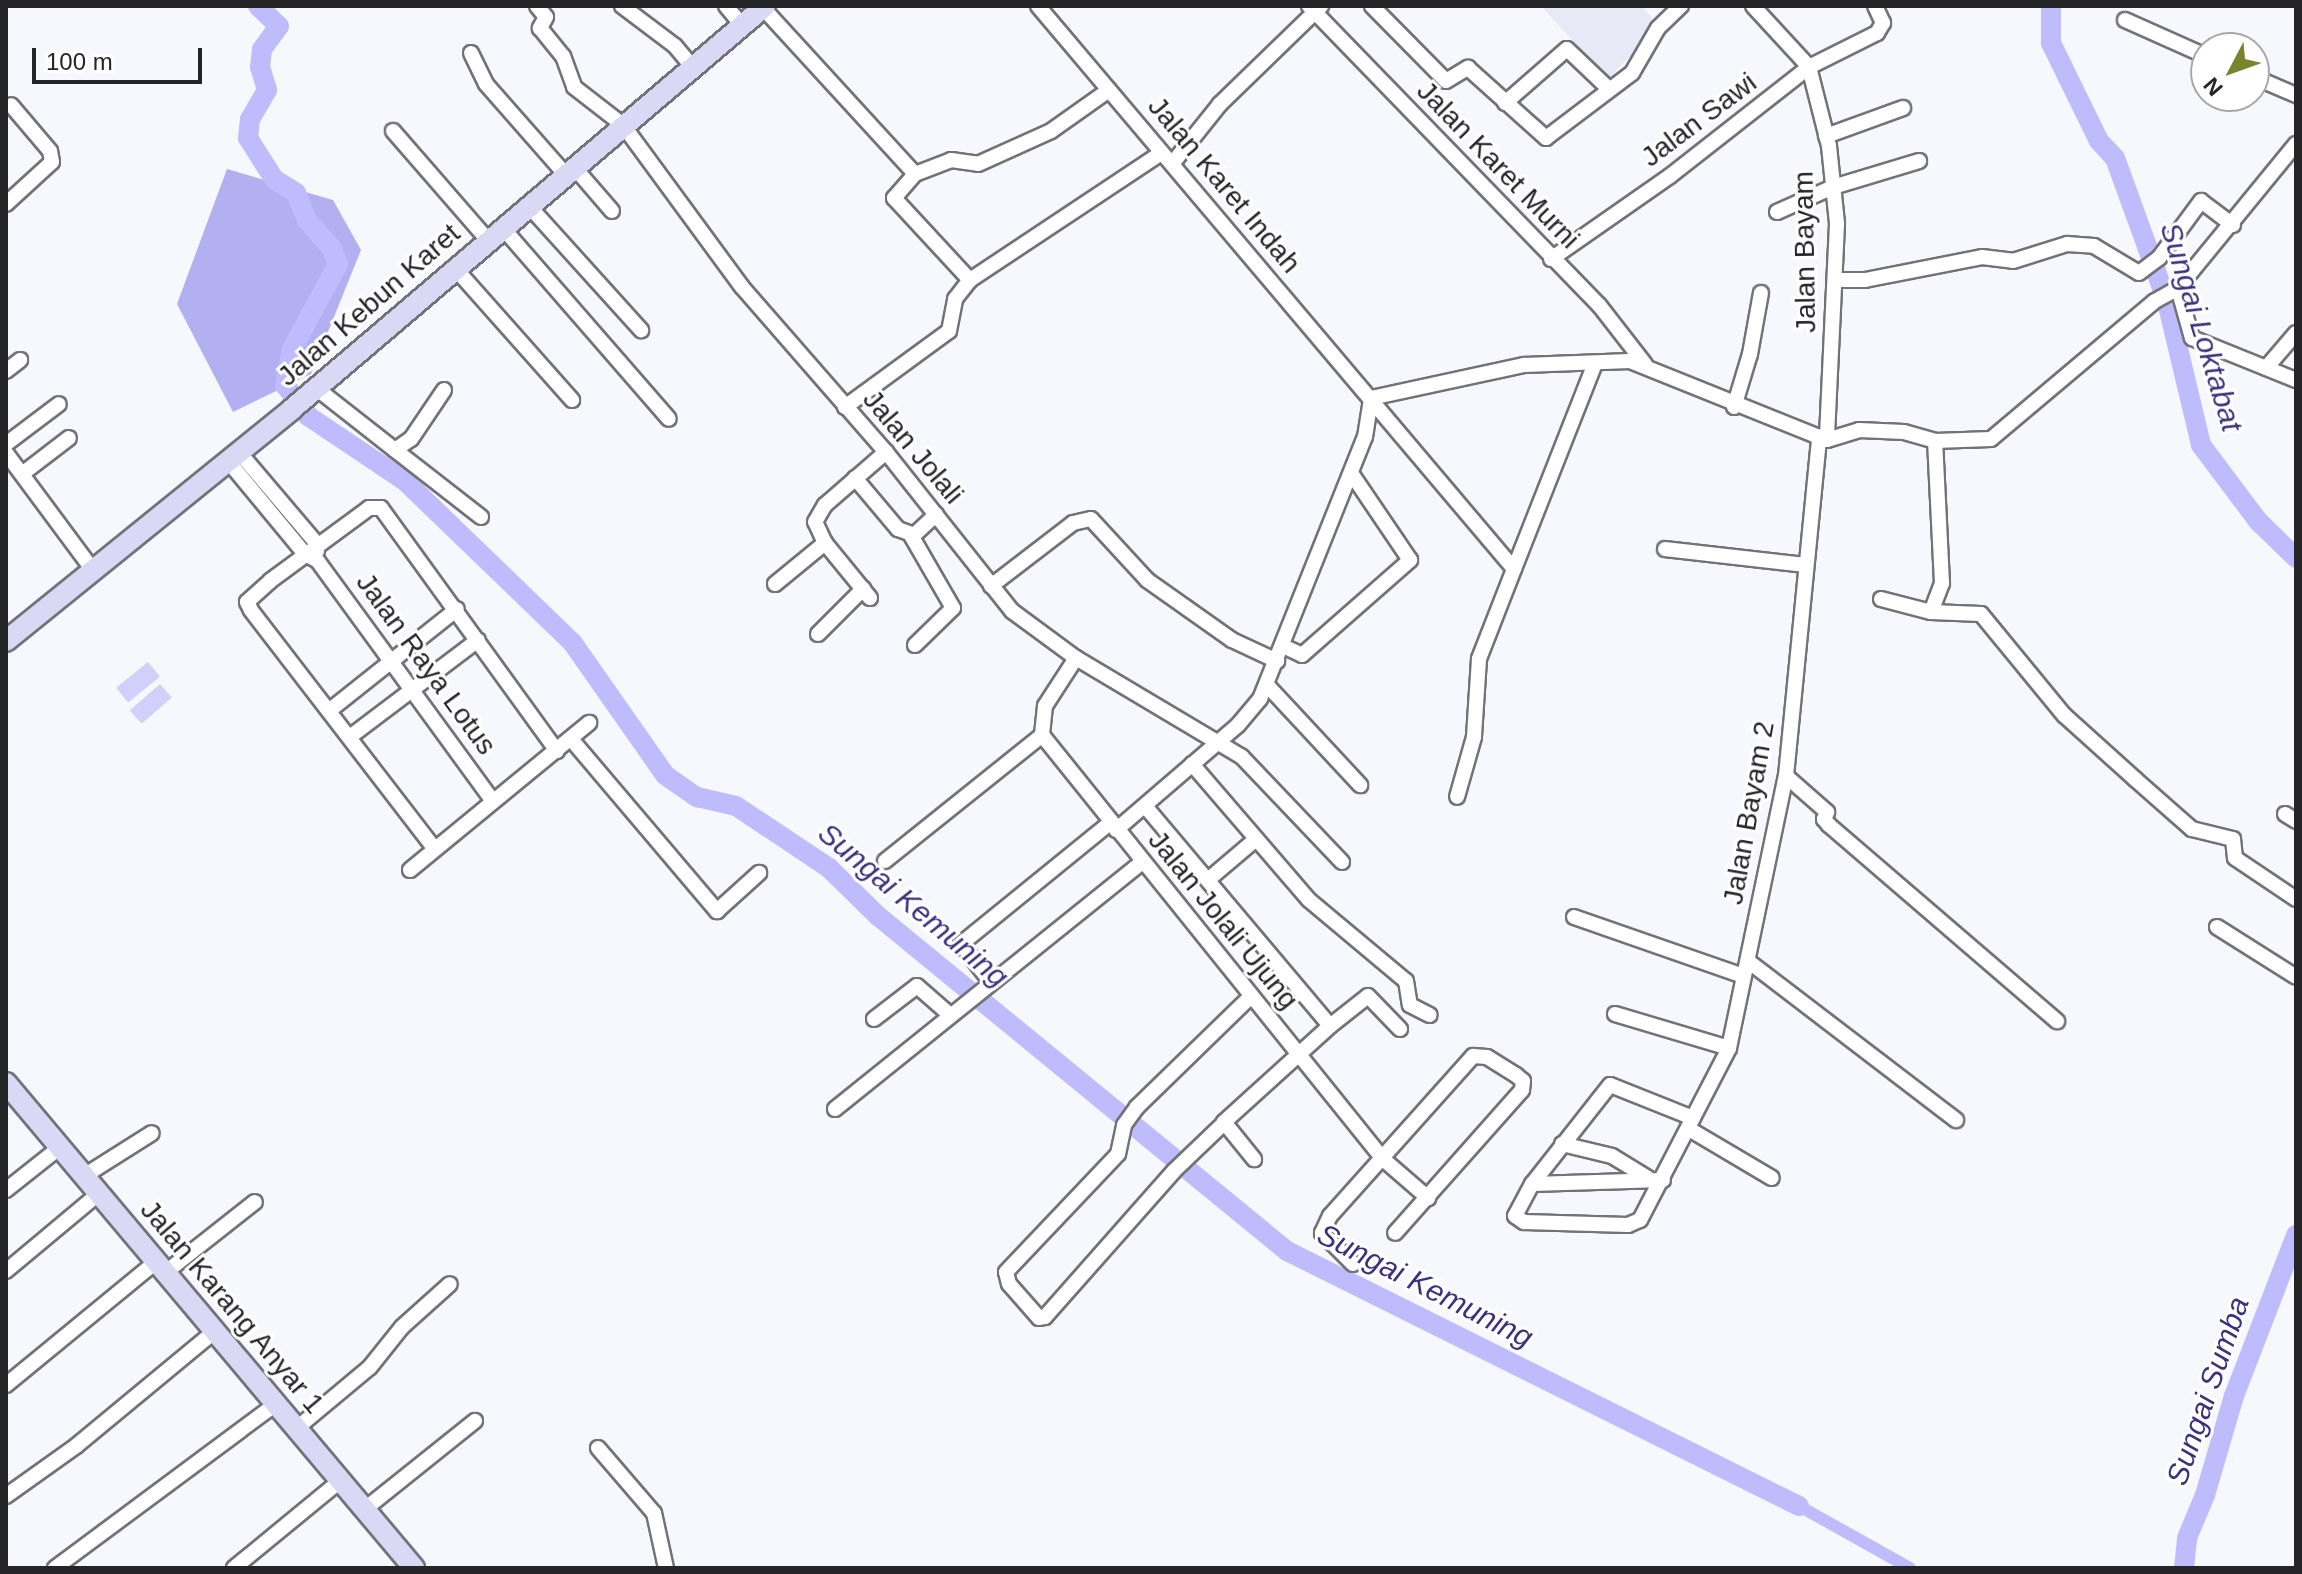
<!DOCTYPE html>
<style>
body{margin:0}
#map{position:relative;width:2302px;height:1574px;overflow:hidden;background:#f7f7fe;font-family:Arial,sans-serif}
div>[style]{position:absolute}
[style*='--x']{left:calc(var(--x)*1px);top:calc(var(--y)*1px);width:calc(var(--w)*1px);rotate:calc(var(--a)*1deg)}
.built>*{inset:0;background:#e8e9f6}
.green>*{inset:0;background:#d1d0fa;transform-origin:0 0}
.forest>*{inset:0;background:#b2b0f1}
.canal>*{height:12px;margin:-6px;padding:0 6px;transform-origin:6px;border-radius:6px;background:#bebcfd}
.river>*{height:20px;margin:-10px;padding:0 10px;transform-origin:10px;border-radius:10px;background:#bebcfd}
.roads{filter:drop-shadow(2px 0 #727278) drop-shadow(-2px 0 #727278) drop-shadow(0 2px #727278) drop-shadow(0 -2px #727278)}
.minor>*{height:14px;margin:-7px;padding:0 7px;transform-origin:7px;border-radius:7px;background:#fff}
.primary>*{height:20px;margin:-10px;padding:0 10px;transform-origin:10px;border-radius:10px;background:#d9d9f5}
span{translate:-50% -50%;white-space:nowrap;text-align:center;line-height:1.15;-webkit-text-stroke:6px #fff;paint-order:stroke}
.street-label{font-size:28px;color:#252528}
.water-label{font-size:30px;color:#3c317c;font-style:italic}
.frame{position:absolute;inset:0;border:8px solid #252528;pointer-events:none}
.north{position:absolute;left:2190px;top:32px;width:80px;height:80px;box-sizing:border-box;background:#fff;border:2px solid #a8a8a9;border-radius:50%;rotate:229deg;font-size:22px;font-weight:700;line-height:32px;text-align:center;color:#252528}
.north::after{content:'';display:block;margin:auto;width:28px;height:36px;background:#798330;clip-path:polygon(50% 0,100% 100%,50% 72%,0 100%)}
.scale{position:absolute;left:32px;top:48px;width:170px;height:36px;box-sizing:border-box;border:4px solid #252528;border-top:0;padding-left:10px;font-size:24px;line-height:28px;white-space:nowrap;color:#252528;-webkit-text-stroke:6px #fff;paint-order:stroke}
</style>
<div id="map">
<div class="built">
<div style="clip-path:polygon(1541px 6px,1641px 6px,1652px 17px,1637px 49px,1608px 79px)"></div>
</div>
<div class="green">
<div style="left:148px;top:662px;width:19px;height:41px;rotate:51deg"></div>
<div style="left:160px;top:684px;width:18px;height:40px;rotate:49deg"></div>
</div>
<div class="forest">
<div style="clip-path:polygon(227px 169px,333px 200px,361px 250px,311px 374px,233px 412px,177px 304px)"></div>
</div>
<div class="canal">
<div style="--x:1799;--y:1506;--w:127;--a:29.2"></div>
</div>
<div class="river">
<div style="--x:258;--y:6;--w:29;--a:44"></div>
<div style="--x:279;--y:26;--w:29;--a:126"></div>
<div style="--x:262;--y:49;--w:18;--a:96"></div>
<div style="--x:260;--y:67;--w:24;--a:73"></div>
<div style="--x:267;--y:90;--w:34;--a:120"></div>
<div style="--x:250;--y:119;--w:19;--a:96"></div>
<div style="--x:248;--y:138;--w:49;--a:57.6"></div>
<div style="--x:274;--y:179;--w:26;--a:32"></div>
<div style="--x:296;--y:193;--w:29;--a:68"></div>
<div style="--x:307;--y:220;--w:38;--a:49"></div>
<div style="--x:332;--y:249;--w:16;--a:68"></div>
<div style="--x:338;--y:264;--w:97;--a:118.4"></div>
<div style="--x:292;--y:349;--w:37;--a:101"></div>
<div style="--x:285;--y:385;--w:39;--a:53"></div>
<div style="--x:308;--y:416;--w:117;--a:33.8"></div>
<div style="--x:405;--y:481;--w:232;--a:44"></div>
<div style="--x:572;--y:642;--w:162;--a:55"></div>
<div style="--x:665;--y:775;--w:39;--a:35"></div>
<div style="--x:697;--y:797;--w:40;--a:13"></div>
<div style="--x:736;--y:806;--w:112;--a:33.7"></div>
<div style="--x:829;--y:868;--w:69;--a:44.4"></div>
<div style="--x:878;--y:916;--w:529;--a:39.32"></div>
<div style="--x:1287;--y:1251;--w:572;--a:26.48"></div>
<div style="--x:2051;--y:6;--w:37;--a:90"></div>
<div style="--x:2051;--y:43;--w:109;--a:63.9"></div>
<div style="--x:2099;--y:141;--w:23;--a:47"></div>
<div style="--x:2115;--y:158;--w:153;--a:70.1"></div>
<div style="--x:2167;--y:302;--w:147;--a:76.6"></div>
<div style="--x:2201;--y:445;--w:95;--a:53.1"></div>
<div style="--x:2258;--y:521;--w:53;--a:44.2"></div>
<div style="--x:2184;--y:1568;--w:30;--a:-84"></div>
<div style="--x:2187;--y:1538;--w:47;--a:-67.3"></div>
<div style="--x:2205;--y:1495;--w:103;--a:-73.7"></div>
<div style="--x:2234;--y:1396;--w:173;--a:-68.9"></div>
</div>
<div class="roads">
<div class="minor">
<div style="--x:537;--y:6;--w:14;--a:51"></div>
<div style="--x:546;--y:17;--w:13;--a:119"></div>
<div style="--x:540;--y:28;--w:36;--a:51"></div>
<div style="--x:563;--y:56;--w:33;--a:70"></div>
<div style="--x:574;--y:87;--w:62;--a:37.8"></div>
<div style="--x:623;--y:125;--w:201;--a:53.7"></div>
<div style="--x:742;--y:287;--w:219;--a:48.9"></div>
<div style="--x:886;--y:452;--w:203;--a:51.6"></div>
<div style="--x:1012;--y:611;--w:79;--a:36.3"></div>
<div style="--x:1076;--y:658;--w:193;--a:30.8"></div>
<div style="--x:1242;--y:757;--w:145;--a:46.4"></div>
<div style="--x:622;--y:6;--w:66;--a:37"></div>
<div style="--x:675;--y:46;--w:26;--a:50"></div>
<div style="--x:726;--y:6;--w:25;--a:50"></div>
<div style="--x:1038;--y:6;--w:737;--a:49.79"></div>
<div style="--x:1514;--y:569;--w:97;--a:111.3"></div>
<div style="--x:1479;--y:659;--w:78;--a:93.7"></div>
<div style="--x:1474;--y:737;--w:62;--a:105.8"></div>
<div style="--x:1309;--y:6;--w:417;--a:45.9"></div>
<div style="--x:1599;--y:305;--w:75;--a:52.1"></div>
<div style="--x:1372;--y:6;--w:105;--a:45.4"></div>
<div style="--x:1446;--y:81;--w:26;--a:-31"></div>
<div style="--x:1468;--y:68;--w:105;--a:41.9"></div>
<div style="--x:1546;--y:138;--w:108;--a:-37.1"></div>
<div style="--x:1632;--y:73;--w:52;--a:-60"></div>
<div style="--x:1658;--y:28;--w:32;--a:-44"></div>
<div style="--x:1753;--y:6;--w:83;--a:47.4"></div>
<div style="--x:1809;--y:67;--w:81;--a:75.8"></div>
<div style="--x:1829;--y:146;--w:78;--a:84.1"></div>
<div style="--x:1837;--y:224;--w:216;--a:92.7"></div>
<div style="--x:763;--y:8;--w:225;--a:47.5"></div>
<div style="--x:915;--y:174;--w:32;--a:131"></div>
<div style="--x:894;--y:198;--w:112;--a:47.2"></div>
<div style="--x:970;--y:280;--w:228;--a:-33.6"></div>
<div style="--x:2125;--y:20;--w:89;--a:24"></div>
<div style="--x:471;--y:53;--w:34;--a:64"></div>
<div style="--x:486;--y:84;--w:120;--a:48.7"></div>
<div style="--x:2254;--y:77;--w:46;--a:23.2"></div>
<div style="--x:1505;--y:103;--w:82;--a:-41.1"></div>
<div style="--x:1567;--y:49;--w:58;--a:43.6"></div>
<div style="--x:393;--y:131;--w:143;--a:49"></div>
<div style="--x:1826;--y:136;--w:82;--a:-20"></div>
<div style="--x:1172;--y:164;--w:77;--a:-51.3"></div>
<div style="--x:1220;--y:104;--w:141;--a:-44.1"></div>
<div style="--x:574;--y:167;--w:58;--a:49.2"></div>
<div style="--x:915;--y:174;--w:39;--a:-21"></div>
<div style="--x:951;--y:160;--w:27;--a:8"></div>
<div style="--x:978;--y:164;--w:80;--a:-24.3"></div>
<div style="--x:1051;--y:131;--w:71;--a:-35.3"></div>
<div style="--x:6;--y:204;--w:62;--a:-42.4"></div>
<div style="--x:52;--y:162;--w:11;--a:-100"></div>
<div style="--x:50;--y:151;--w:60;--a:-130.3"></div>
<div style="--x:528;--y:205;--w:169;--a:47.9"></div>
<div style="--x:1777;--y:212;--w:61;--a:-24.1"></div>
<div style="--x:1833;--y:187;--w:90;--a:-16.8"></div>
<div style="--x:502;--y:227;--w:254;--a:49"></div>
<div style="--x:1551;--y:259;--w:145;--a:-34.9"></div>
<div style="--x:1670;--y:176;--w:177;--a:-38.1"></div>
<div style="--x:1809;--y:67;--w:76;--a:-26.6"></div>
<div style="--x:1877;--y:33;--w:12;--a:-59"></div>
<div style="--x:1883;--y:23;--w:19;--a:-115"></div>
<div style="--x:454;--y:267;--w:178;--a:48.4"></div>
<div style="--x:1836;--y:280;--w:29;--a:0"></div>
<div style="--x:1865;--y:280;--w:119;--a:-11.1"></div>
<div style="--x:1982;--y:257;--w:31;--a:7"></div>
<div style="--x:2013;--y:261;--w:57;--a:-17.5"></div>
<div style="--x:2067;--y:244;--w:27;--a:4"></div>
<div style="--x:2094;--y:246;--w:52;--a:31"></div>
<div style="--x:2139;--y:273;--w:25;--a:-37"></div>
<div style="--x:2159;--y:258;--w:71;--a:-53.6"></div>
<div style="--x:2201;--y:201;--w:40;--a:37"></div>
<div style="--x:2178;--y:288;--w:52;--a:74.4"></div>
<div style="--x:2192;--y:338;--w:112;--a:22"></div>
<div style="--x:2266;--y:368;--w:46;--a:-49.4"></div>
<div style="--x:6;--y:371;--w:18;--a:-38"></div>
<div style="--x:316;--y:388;--w:100;--a:38.1"></div>
<div style="--x:395;--y:450;--w:19;--a:-35"></div>
<div style="--x:411;--y:439;--w:59;--a:-56"></div>
<div style="--x:1371;--y:398;--w:157;--a:-12.2"></div>
<div style="--x:1524;--y:365;--w:106;--a:-2.2"></div>
<div style="--x:1630;--y:361;--w:212;--a:21.9"></div>
<div style="--x:1827;--y:440;--w:34;--a:-17"></div>
<div style="--x:1859;--y:430;--w:45;--a:2.5"></div>
<div style="--x:1904;--y:432;--w:32;--a:16"></div>
<div style="--x:1935;--y:441;--w:56;--a:-2"></div>
<div style="--x:1991;--y:439;--w:214;--a:-40.1"></div>
<div style="--x:2155;--y:301;--w:26;--a:-29"></div>
<div style="--x:2178;--y:288;--w:186;--a:-50.7"></div>
<div style="--x:845;--y:407;--w:129;--a:-36.2"></div>
<div style="--x:949;--y:331;--w:33;--a:-79"></div>
<div style="--x:955;--y:299;--w:24;--a:-52"></div>
<div style="--x:1734;--y:407;--w:55;--a:-73.2"></div>
<div style="--x:1750;--y:354;--w:62;--a:-79.8"></div>
<div style="--x:6;--y:444;--w:66;--a:-37"></div>
<div style="--x:395;--y:450;--w:109;--a:37.9"></div>
<div style="--x:239;--y:452;--w:121;--a:49.7"></div>
<div style="--x:317;--y:544;--w:7;--a:90"></div>
<div style="--x:6;--y:453;--w:146;--a:53.4"></div>
<div style="--x:228;--y:461;--w:121;--a:50.4"></div>
<div style="--x:305;--y:554;--w:13;--a:27"></div>
<div style="--x:317;--y:560;--w:297;--a:53.9"></div>
<div style="--x:22;--y:474;--w:59;--a:-37.5"></div>
<div style="--x:855;--y:478;--w:67;--a:49.9"></div>
<div style="--x:898;--y:529;--w:15;--a:20"></div>
<div style="--x:1665;--y:549;--w:141;--a:6.5"></div>
<div style="--x:1514;--y:569;--w:221;--a:-68.5"></div>
<div style="--x:775;--y:584;--w:65;--a:-39.4"></div>
<div style="--x:991;--y:586;--w:103;--a:-37.5"></div>
<div style="--x:1073;--y:523;--w:18;--a:-13"></div>
<div style="--x:1091;--y:519;--w:83;--a:47.4"></div>
<div style="--x:1147;--y:580;--w:104;--a:35.2"></div>
<div style="--x:1232;--y:640;--w:50;--a:25"></div>
<div style="--x:870;--y:598;--w:71;--a:-129.3"></div>
<div style="--x:825;--y:543;--w:23;--a:-115"></div>
<div style="--x:815;--y:522;--w:20;--a:-60"></div>
<div style="--x:825;--y:505;--w:81;--a:-41"></div>
<div style="--x:1881;--y:599;--w:52;--a:14.6"></div>
<div style="--x:1931;--y:612;--w:50;--a:2.3"></div>
<div style="--x:1981;--y:614;--w:131;--a:50.6"></div>
<div style="--x:2064;--y:715;--w:96;--a:42"></div>
<div style="--x:2135;--y:779;--w:76;--a:41.3"></div>
<div style="--x:2192;--y:829;--w:42;--a:13.7"></div>
<div style="--x:2233;--y:839;--w:19;--a:84"></div>
<div style="--x:2235;--y:858;--w:73;--a:33.9"></div>
<div style="--x:1931;--y:612;--w:31;--a:-69"></div>
<div style="--x:1942;--y:583;--w:142;--a:-92.8"></div>
<div style="--x:818;--y:634;--w:64;--a:-45"></div>
<div style="--x:915;--y:645;--w:53;--a:-44.2"></div>
<div style="--x:953;--y:608;--w:82;--a:-120"></div>
<div style="--x:912;--y:537;--w:33;--a:-43"></div>
<div style="--x:1283;--y:646;--w:21;--a:25"></div>
<div style="--x:1302;--y:655;--w:144;--a:-41.3"></div>
<div style="--x:1410;--y:560;--w:105;--a:-124.1"></div>
<div style="--x:1076;--y:658;--w:57;--a:122.9"></div>
<div style="--x:1045;--y:706;--w:29;--a:96"></div>
<div style="--x:1042;--y:735;--w:544;--a:51.19"></div>
<div style="--x:1383;--y:1159;--w:60;--a:40.9"></div>
<div style="--x:1267;--y:685;--w:137;--a:47.1"></div>
<div style="--x:330;--y:710;--w:162;--a:-38.5"></div>
<div style="--x:351;--y:736;--w:159;--a:-37.1"></div>
<div style="--x:571;--y:739;--w:226;--a:49.7"></div>
<div style="--x:717;--y:911;--w:57;--a:-42.1"></div>
<div style="--x:1192;--y:764;--w:179;--a:49.3"></div>
<div style="--x:1309;--y:900;--w:126;--a:39.9"></div>
<div style="--x:1406;--y:981;--w:24;--a:81"></div>
<div style="--x:1410;--y:1005;--w:22;--a:27"></div>
<div style="--x:1786;--y:776;--w:55;--a:41.3"></div>
<div style="--x:1827;--y:812;--w:8;--a:113"></div>
<div style="--x:1824;--y:819;--w:8;--a:50"></div>
<div style="--x:1829;--y:825;--w:301;--a:40.7"></div>
<div style="--x:1145;--y:806;--w:287;--a:49.9"></div>
<div style="--x:1330;--y:1026;--w:143;--a:137.8"></div>
<div style="--x:1224;--y:1122;--w:48;--a:51"></div>
<div style="--x:2285;--y:814;--w:13;--a:32"></div>
<div style="--x:1116;--y:830;--w:161;--a:-40.7"></div>
<div style="--x:1238;--y:725;--w:34;--a:-50"></div>
<div style="--x:1260;--y:699;--w:282;--a:-68.2"></div>
<div style="--x:1365;--y:437;--w:39;--a:-81"></div>
<div style="--x:434;--y:848;--w:300;--a:-127.6"></div>
<div style="--x:251;--y:610;--w:9;--a:-117"></div>
<div style="--x:247;--y:602;--w:31;--a:-42"></div>
<div style="--x:270;--y:581;--w:123;--a:-36.4"></div>
<div style="--x:369;--y:508;--w:12;--a:0"></div>
<div style="--x:381;--y:508;--w:300;--a:54.1"></div>
<div style="--x:885;--y:861;--w:201;--a:-38.7"></div>
<div style="--x:410;--y:870;--w:232;--a:-39.4"></div>
<div style="--x:1209;--y:879;--w:60;--a:-40.3"></div>
<div style="--x:1574;--y:917;--w:179;--a:19.2"></div>
<div style="--x:2217;--y:927;--w:93;--a:32.3"></div>
<div style="--x:1748;--y:961;--w:262;--a:37.4"></div>
<div style="--x:990;--y:981;--w:47;--a:-128.1"></div>
<div style="--x:961;--y:944;--w:192;--a:-39.1"></div>
<div style="--x:1615;--y:1014;--w:119;--a:16.6"></div>
<div style="--x:874;--y:1019;--w:54;--a:-37.5"></div>
<div style="--x:917;--y:986;--w:43;--a:41.2"></div>
<div style="--x:1330;--y:1026;--w:48;--a:-38.3"></div>
<div style="--x:1368;--y:996;--w:46;--a:45.9"></div>
<div style="--x:835;--y:1109;--w:395;--a:-38.8"></div>
<div style="--x:1693;--y:1118;--w:89;--a:-158.3"></div>
<div style="--x:1610;--y:1085;--w:126;--a:128.2"></div>
<div style="--x:1532;--y:1184;--w:36;--a:118"></div>
<div style="--x:1515;--y:1216;--w:11;--a:34"></div>
<div style="--x:1524;--y:1222;--w:104;--a:1.7"></div>
<div style="--x:1628;--y:1225;--w:13;--a:-23"></div>
<div style="--x:1640;--y:1220;--w:194;--a:-62.6"></div>
<div style="--x:1729;--y:1048;--w:278;--a:-78.2"></div>
<div style="--x:1786;--y:776;--w:341;--a:-84.4"></div>
<div style="--x:1223;--y:1124;--w:68;--a:136.2"></div>
<div style="--x:1174;--y:1171;--w:195;--a:131.5"></div>
<div style="--x:1045;--y:1317;--w:6;--a:171"></div>
<div style="--x:1039;--y:1318;--w:45;--a:-131.4"></div>
<div style="--x:1009;--y:1284;--w:12;--a:-104"></div>
<div style="--x:1006;--y:1272;--w:163;--a:-46.5"></div>
<div style="--x:1118;--y:1154;--w:30;--a:-78"></div>
<div style="--x:1124;--y:1125;--w:22;--a:-54"></div>
<div style="--x:1137;--y:1107;--w:158;--a:-44.2"></div>
<div style="--x:1689;--y:1129;--w:96;--a:30.6"></div>
<div style="--x:1562;--y:1144;--w:51;--a:13.5"></div>
<div style="--x:1612;--y:1156;--w:42;--a:31.4"></div>
<div style="--x:84;--y:1176;--w:80;--a:-32.3"></div>
<div style="--x:1532;--y:1184;--w:131;--a:-1.7"></div>
<div style="--x:6;--y:1190;--w:68;--a:-38.4"></div>
<div style="--x:1353;--y:1264;--w:44;--a:-135"></div>
<div style="--x:1322;--y:1233;--w:19;--a:-65"></div>
<div style="--x:1330;--y:1216;--w:215;--a:-48.2"></div>
<div style="--x:1473;--y:1056;--w:14;--a:4"></div>
<div style="--x:1487;--y:1057;--w:34;--a:32"></div>
<div style="--x:1516;--y:1075;--w:9;--a:41"></div>
<div style="--x:1523;--y:1081;--w:9;--a:96"></div>
<div style="--x:1522;--y:1090;--w:191;--a:131.6"></div>
<div style="--x:6;--y:1271;--w:120;--a:-39.9"></div>
<div style="--x:166;--y:1272;--w:113;--a:-38.2"></div>
<div style="--x:6;--y:1385;--w:195;--a:-39.4"></div>
<div style="--x:297;--y:1428;--w:95;--a:-39.9"></div>
<div style="--x:370;--y:1367;--w:51;--a:-51.3"></div>
<div style="--x:402;--y:1327;--w:64;--a:-41.9"></div>
<div style="--x:598;--y:1448;--w:86;--a:49.3"></div>
<div style="--x:654;--y:1513;--w:56;--a:77.7"></div>
<div style="--x:6;--y:1496;--w:86;--a:-35.5"></div>
<div style="--x:76;--y:1446;--w:182;--a:-39.6"></div>
<div style="--x:365;--y:1509;--w:141;--a:-38.7"></div>
<div style="--x:55;--y:1568;--w:277;--a:-36.6"></div>
<div style="--x:234;--y:1568;--w:139;--a:-39.4"></div>
</div>
<div class="primary">
<div style="--x:6;--y:641;--w:368;--a:-39"></div>
<div style="--x:292;--y:409;--w:621;--a:-40.43"></div>
<div style="--x:6;--y:1083;--w:634;--a:49.93"></div>
</div>
</div>
<div class="street-label">
<span style="left:1699px;top:120px;rotate:-37deg">Jalan Sawi</span>
<span style="left:1498px;top:165px;rotate:46deg">Jalan Karet Murni</span>
<span style="left:1224px;top:185px;rotate:50deg">Jalan Karet Indah</span>
<span style="left:1805px;top:252px;rotate:-91deg">Jalan Bayam</span>
<span style="left:369px;top:305px;rotate:-41deg">Jalan Kebun Karet</span>
<span style="left:913px;top:447px;rotate:50deg">Jalan Jolali</span>
<span style="left:426px;top:664px;rotate:54deg">Jalan Raya Lotus</span>
<span style="left:1749px;top:813px;rotate:-80deg">Jalan Bayam 2</span>
<span style="left:1223px;top:920px;rotate:51deg">Jalan Jolali Ujung</span>
<span style="left:232px;top:1307px;rotate:50deg">Jalan Karang Anyar 1</span>
</div>
<div class="water-label">
<span style="left:2201px;top:327px;rotate:73deg">Sungai Loktabat</span>
<span style="left:913px;top:905px;rotate:40deg">Sungai Kemuning</span>
<span style="left:1425px;top:1286px;rotate:27deg">Sungai Kemuning</span>
<span style="left:2208px;top:1391px;rotate:-71deg">Sungai Sumba</span>
</div>
<div class="frame"></div>
<div class="north">N</div>
<div class="scale">100 m</div>
</div>
